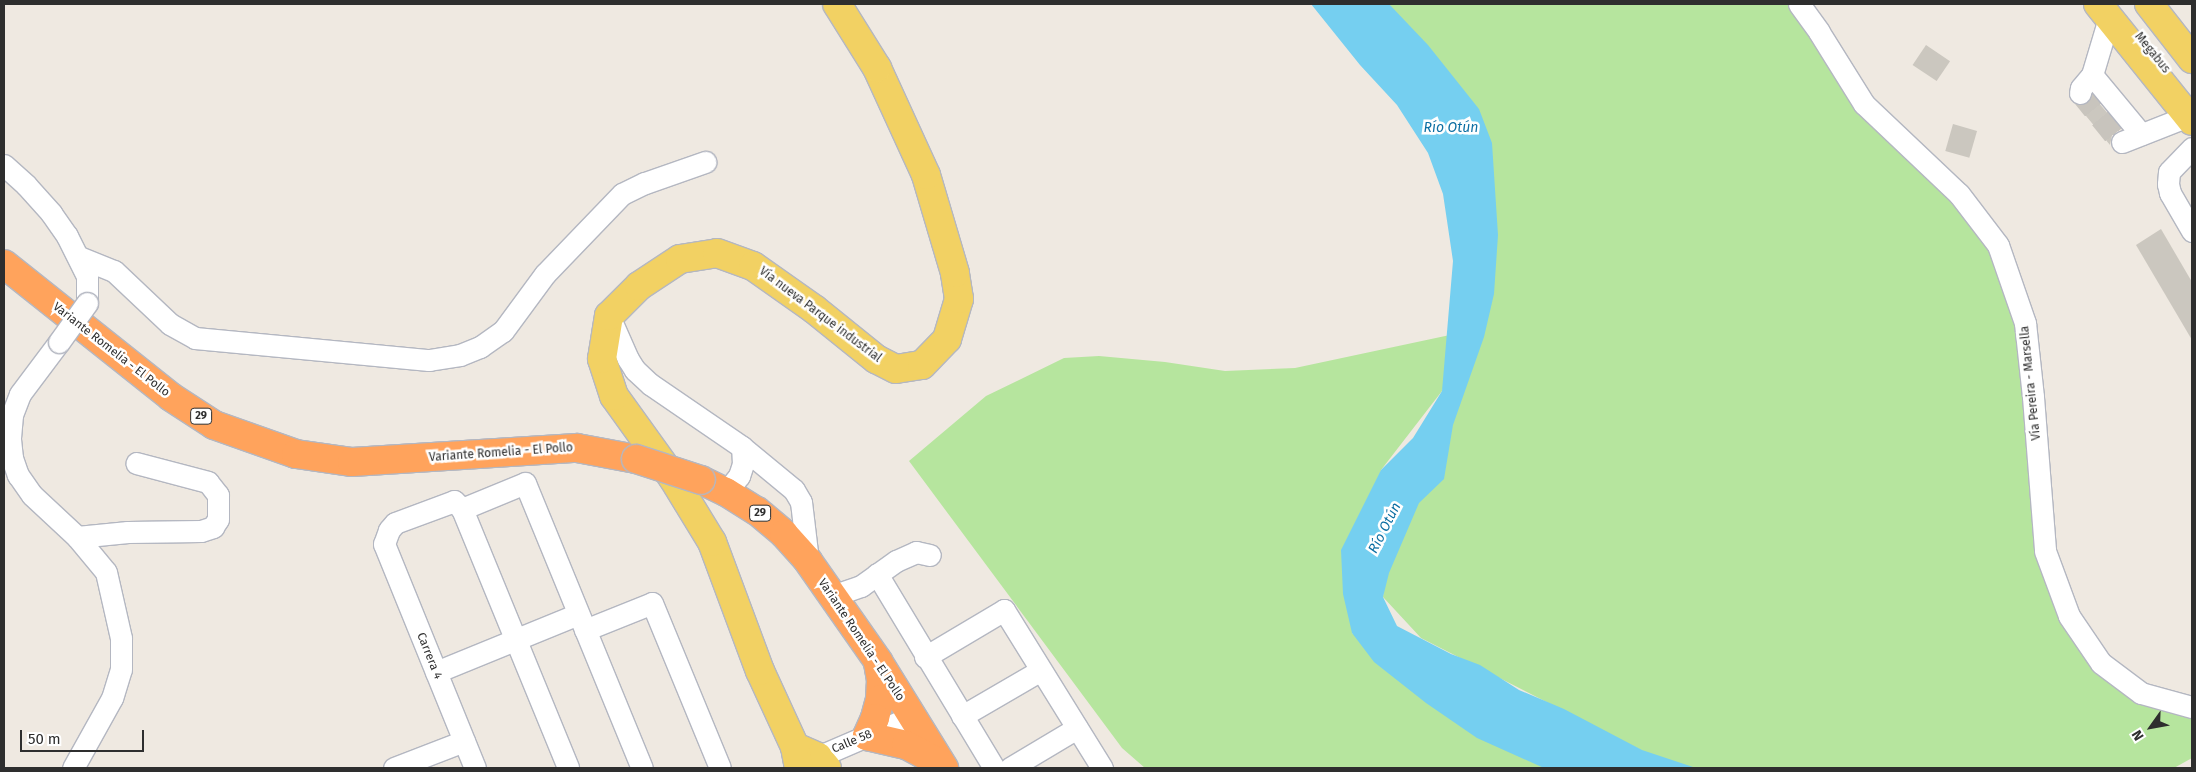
<!DOCTYPE html>
<meta charset="utf-8">
<style>
body{margin:0}
#map{position:relative;width:2196px;height:772px;overflow:hidden;background:#efe9e1;font-family:"Fira Sans",sans-serif}
div>[style]{position:absolute}
[style*='--x']{left:calc(var(--x)*1px);top:calc(var(--y)*1px);width:calc(var(--w)*1px);rotate:calc(var(--a)*1deg)}
.green>*{inset:0;background:#b6e59e}
.water>*{inset:0;background:#75cff0}
.building>*{inset:0;background:#cbc7bf;transform-origin:0 0}
.minor-tunnel>*{height:21px;margin-top:-10.5px;transform-origin:0;background:repeating-linear-gradient(90deg,#c8c4bd 0 21px,transparent 0 32px)}
.roads{filter:drop-shadow(1px 0 #b4b7c1) drop-shadow(-1px 0 #b4b7c1) drop-shadow(0 1px #b4b7c1) drop-shadow(0 -1px #b4b7c1)}
.minor>*{height:21px;margin:-10.5px;padding:0 10.5px;transform-origin:10.5px;border-radius:10.5px;background:#fff}
.major>*{height:28px;margin:-14px;padding:0 14px;transform-origin:14px;border-radius:14px;background:#f2d163}
.highway>*{height:28px;margin:-14px;padding:0 14px;transform-origin:14px;border-radius:14px;background:#ffa35c}
.bridges{filter:drop-shadow(1px 0 #b4b7c1) drop-shadow(-1px 0 #b4b7c1) drop-shadow(0 1px #b4b7c1) drop-shadow(0 -1px #b4b7c1)}
.minor-bridge>*{height:21px;margin:-10.5px;padding:0 10.5px;transform-origin:10.5px;border-radius:10.5px;background:#fff}
.highway-bridge>*{height:28px;margin:-14px;padding:0 14px;transform-origin:14px;border-radius:14px;background:#ffa35c}
span{translate:-50% -50%;white-space:nowrap;text-align:center;line-height:1.15;-webkit-text-stroke:5px #fff;paint-order:stroke}
.shield-label span{padding:1px 4px;background:#fff;border:1px solid;border-radius:4px;-webkit-text-stroke-width:0}
.shield-label{font-size:11px;color:#2e2e2e;font-weight:700}
.street-label{font-size:12px;color:#2e2e2e}
.water-label{font-size:14px;color:#0d6fa3;font-style:italic}
.frame{position:absolute;inset:0;border:5px solid #2e2e2e;pointer-events:none}
.north{position:absolute;left:2126px;top:702px;width:50px;height:50px;-webkit-text-stroke:4px #fff;paint-order:stroke;rotate:238deg;font-size:14px;font-weight:700;line-height:20px;text-align:center;color:#2e2e2e}
.north::after{content:'';display:block;margin:auto;width:18px;height:22px;background:#2e2e2e;clip-path:polygon(50% 0,100% 100%,50% 72%,0 100%)}
.scale{position:absolute;left:20px;top:730px;width:124px;height:22px;box-sizing:border-box;border:2px solid #2e2e2e;border-top:0;padding-left:6px;font-size:15px;line-height:18px;white-space:nowrap;color:#2e2e2e;-webkit-text-stroke:4px #fff;paint-order:stroke}
</style>
<div id="map">
<div class="green">
<div style="clip-path:polygon(1353px 4px,1798px 4px,1853px 86px,1983px 226px,2031px 374px,2043px 521px,2069px 616px,2141px 693px,2192px 702px,2192px 758px,2174px 768px,1676px 768px,1421px 638px,1383px 597px,1390px 517px,1461px 401px,1490px 161px)"></div>
<div style="clip-path:polygon(1464px 332px,1442px 391px,1381px 470px,1352px 633px,1548px 768px,1145px 768px,1122px 748px,909px 461px,986px 396px,1064px 358px,1099px 356px,1165px 362px,1225px 371px,1295px 368px)"></div>
</div>
<div class="water">
<div style="clip-path:polygon(1311px 4px,1389px 4px,1428px 45px,1479px 109px,1492px 143px,1498px 235px,1494px 294px,1484px 337px,1453px 425px,1444px 479px,1419px 503px,1389px 573px,1383px 597px,1397px 626px,1451px 654px,1480px 665px,1519px 690px,1564px 709px,1642px 750px,1696px 768px,1544px 768px,1477px 738px,1426px 703px,1374px 662px,1352px 633px,1343px 594px,1341px 550px,1381px 470px,1413px 438px,1442px 391px,1453px 261px,1443px 194px,1428px 153px,1397px 105px,1360px 65px)"></div>
</div>
<div class="building">
<div style="left:1926px;top:45px;width:29px;height:24px;rotate:34deg"></div>
<div style="clip-path:polygon(2092px 95px,2121px 129px,2112px 135px,2110px 145px,2077px 105px,2084px 105px)"></div>
<div style="left:1953px;top:124px;width:25px;height:28px;rotate:16deg"></div>
<div style="clip-path:polygon(2161px 229px,2192px 282px,2192px 340px,2136px 245px)"></div>
</div>
<div class="minor-tunnel">
<div style="--x:2080;--y:93;--w:60;--a:51"></div>
<div style="--x:2118;--y:140;--w:4;--a:27"></div>
</div>
<div class="roads">
<div class="minor">
<div style="--x:1799;--y:4;--w:34;--a:54"></div>
<div style="--x:1819;--y:32;--w:85;--a:58"></div>
<div style="--x:1864;--y:104;--w:131;--a:43.5"></div>
<div style="--x:1959;--y:194;--w:64;--a:52.6"></div>
<div style="--x:1998;--y:245;--w:83;--a:70.9"></div>
<div style="--x:2025;--y:323;--w:74;--a:83.8"></div>
<div style="--x:2033;--y:397;--w:154;--a:85.5"></div>
<div style="--x:2045;--y:551;--w:69;--a:69.7"></div>
<div style="--x:2069;--y:616;--w:57;--a:55.8"></div>
<div style="--x:2101;--y:663;--w:50;--a:36.9"></div>
<div style="--x:2141;--y:693;--w:53;--a:15.4"></div>
<div style="--x:2092;--y:75;--w:77;--a:50.3"></div>
<div style="--x:2080;--y:93;--w:5;--a:-79"></div>
<div style="--x:2081;--y:88;--w:17;--a:-50"></div>
<div style="--x:2092;--y:75;--w:59;--a:-73.4"></div>
<div style="--x:2122;--y:142;--w:71;--a:-21.5"></div>
<div style="--x:2192;--y:148;--w:33;--a:134"></div>
<div style="--x:2169;--y:172;--w:12;--a:95"></div>
<div style="--x:2168;--y:184;--w:9;--a:77"></div>
<div style="--x:2170;--y:193;--w:44;--a:59.9"></div>
<div style="--x:4;--y:165;--w:30;--a:42"></div>
<div style="--x:26;--y:185;--w:38;--a:48"></div>
<div style="--x:51;--y:213;--w:28;--a:55"></div>
<div style="--x:67;--y:236;--w:45;--a:63.4"></div>
<div style="--x:87;--y:276;--w:27;--a:90"></div>
<div style="--x:79;--y:257;--w:38;--a:22"></div>
<div style="--x:114;--y:271;--w:77;--a:43.4"></div>
<div style="--x:170;--y:324;--w:29;--a:29"></div>
<div style="--x:195;--y:338;--w:235;--a:5.4"></div>
<div style="--x:429;--y:360;--w:31;--a:-9"></div>
<div style="--x:460;--y:355;--w:22;--a:-22"></div>
<div style="--x:480;--y:347;--w:28;--a:-35"></div>
<div style="--x:503;--y:331;--w:71;--a:-53.6"></div>
<div style="--x:545;--y:274;--w:111;--a:-46.1"></div>
<div style="--x:622;--y:194;--w:25;--a:-26"></div>
<div style="--x:645;--y:183;--w:64;--a:-19.3"></div>
<div style="--x:609;--y:316;--w:47;--a:66.2"></div>
<div style="--x:628;--y:359;--w:13;--a:58"></div>
<div style="--x:635;--y:370;--w:21;--a:43"></div>
<div style="--x:650;--y:384;--w:112;--a:34.4"></div>
<div style="--x:742;--y:447;--w:67;--a:39.6"></div>
<div style="--x:794;--y:490;--w:14;--a:60"></div>
<div style="--x:801;--y:502;--w:59;--a:83.2"></div>
<div style="--x:59;--y:342;--w:65;--a:126.9"></div>
<div style="--x:20;--y:394;--w:22;--a:111"></div>
<div style="--x:12;--y:415;--w:24;--a:95"></div>
<div style="--x:10;--y:439;--w:19;--a:84"></div>
<div style="--x:12;--y:458;--w:18;--a:71"></div>
<div style="--x:18;--y:475;--w:24;--a:55"></div>
<div style="--x:32;--y:495;--w:62;--a:43"></div>
<div style="--x:77;--y:537;--w:45;--a:50.4"></div>
<div style="--x:106;--y:572;--w:68;--a:77.2"></div>
<div style="--x:121;--y:638;--w:31;--a:90"></div>
<div style="--x:121;--y:669;--w:30;--a:107"></div>
<div style="--x:112;--y:698;--w:80;--a:119.1"></div>
<div style="--x:726;--y:492;--w:21;--a:-51"></div>
<div style="--x:739;--y:476;--w:13;--a:-72"></div>
<div style="--x:743;--y:464;--w:17;--a:-93"></div>
<div style="--x:462;--y:509;--w:68;--a:-22.4"></div>
<div style="--x:525;--y:483;--w:308;--a:67.7"></div>
<div style="--x:77;--y:537;--w:51;--a:-5.6"></div>
<div style="--x:128;--y:532;--w:73;--a:-0.8"></div>
<div style="--x:201;--y:531;--w:13;--a:-18"></div>
<div style="--x:213;--y:527;--w:9;--a:-58"></div>
<div style="--x:218;--y:519;--w:24;--a:-90"></div>
<div style="--x:218;--y:495;--w:16;--a:-128"></div>
<div style="--x:208;--y:482;--w:74;--a:-165.2"></div>
<div style="--x:877;--y:574;--w:227;--a:58.9"></div>
<div style="--x:832;--y:596;--w:31;--a:-19"></div>
<div style="--x:861;--y:586;--w:43;--a:-35.5"></div>
<div style="--x:896;--y:561;--w:22;--a:-24"></div>
<div style="--x:916;--y:552;--w:14;--a:12"></div>
<div style="--x:585;--y:630;--w:72;--a:-21.9"></div>
<div style="--x:652;--y:603;--w:178;--a:67.6"></div>
<div style="--x:925;--y:657;--w:92;--a:-30.7"></div>
<div style="--x:1004;--y:610;--w:186;--a:58.2"></div>
<div style="--x:436;--y:672;--w:153;--a:-22.2"></div>
<div style="--x:962;--y:716;--w:91;--a:-30.2"></div>
<div style="--x:806;--y:762;--w:116;--a:-23.3"></div>
<div style="--x:394;--y:768;--w:75;--a:-21.1"></div>
<div style="--x:475;--y:768;--w:242;--a:-112.1"></div>
<div style="--x:384;--y:544;--w:15;--a:-70"></div>
<div style="--x:389;--y:530;--w:9;--a:-49"></div>
<div style="--x:395;--y:523;--w:63;--a:-20.4"></div>
<div style="--x:454;--y:501;--w:11;--a:45"></div>
<div style="--x:462;--y:509;--w:280;--a:67.7"></div>
<div style="--x:1010;--y:768;--w:78;--a:-30.8"></div>
</div>
<div class="major">
<div style="--x:2098;--y:4;--w:150;--a:51.2"></div>
<div style="--x:2149;--y:4;--w:70;--a:52"></div>
<div style="--x:795;--y:747;--w:25;--a:23"></div>
<div style="--x:818;--y:757;--w:14;--a:51"></div>
<div style="--x:799;--y:768;--w:21;--a:-101"></div>
<div style="--x:795;--y:747;--w:84;--a:-114.7"></div>
<div style="--x:760;--y:671;--w:138;--a:-110.4"></div>
<div style="--x:712;--y:542;--w:75;--a:-121.4"></div>
<div style="--x:673;--y:478;--w:101;--a:-125.7"></div>
<div style="--x:614;--y:396;--w:39;--a:-108"></div>
<div style="--x:602;--y:359;--w:44;--a:-80.8"></div>
<div style="--x:609;--y:316;--w:42;--a:-45"></div>
<div style="--x:639;--y:286;--w:49;--a:-33.4"></div>
<div style="--x:680;--y:259;--w:37;--a:-9"></div>
<div style="--x:717;--y:253;--w:38;--a:20"></div>
<div style="--x:753;--y:266;--w:75;--a:35.2"></div>
<div style="--x:814;--y:309;--w:80;--a:38.9"></div>
<div style="--x:876;--y:359;--w:22;--a:27"></div>
<div style="--x:896;--y:369;--w:26;--a:-9"></div>
<div style="--x:922;--y:365;--w:36;--a:-46"></div>
<div style="--x:947;--y:339;--w:42;--a:-73.3"></div>
<div style="--x:959;--y:299;--w:26;--a:-99"></div>
<div style="--x:955;--y:273;--w:102;--a:-106.5"></div>
<div style="--x:926;--y:175;--w:118;--a:-114.6"></div>
<div style="--x:877;--y:68;--w:75;--a:-122"></div>
</div>
<div class="highway">
<div style="--x:4;--y:264;--w:213;--a:38.5"></div>
<div style="--x:171;--y:397;--w:51;--a:33.1"></div>
<div style="--x:214;--y:425;--w:87;--a:19.5"></div>
<div style="--x:296;--y:454;--w:57;--a:8.1"></div>
<div style="--x:352;--y:462;--w:225;--a:-3.6"></div>
<div style="--x:577;--y:448;--w:60;--a:10.6"></div>
<div style="--x:701;--y:480;--w:28;--a:26"></div>
<div style="--x:726;--y:492;--w:36;--a:32"></div>
<div style="--x:757;--y:511;--w:35;--a:40"></div>
<div style="--x:784;--y:534;--w:36;--a:48"></div>
<div style="--x:808;--y:561;--w:122;--a:55"></div>
<div style="--x:878;--y:661;--w:126;--a:58.3"></div>
<div style="--x:878;--y:663;--w:17;--a:80"></div>
<div style="--x:881;--y:680;--w:19;--a:93"></div>
<div style="--x:880;--y:699;--w:20;--a:105"></div>
<div style="--x:875;--y:718;--w:20;--a:114"></div>
<div style="--x:867;--y:736;--w:40;--a:13"></div>
<div style="--x:906;--y:745;--w:38;--a:28"></div>
</div>
</div>
<div class="bridges">
<div class="minor-bridge">
<div style="--x:59;--y:342;--w:48;--a:-54.3"></div>
</div>
<div class="highway-bridge">
<div style="--x:636;--y:459;--w:68;--a:17.9"></div>
</div>
</div>
<div class="shield-label">
<span style="left:201px;top:416px">29</span>
<span style="left:760px;top:513px">29</span>
</div>
<div class="street-label">
<span style="left:2152px;top:53px;rotate:51deg">Megabus</span>
<span style="left:820px;top:315px;rotate:37deg">Vía nueva Parque industrial</span>
<span style="left:111px;top:350px;rotate:38deg">Variante Romelia - El Pollo</span>
<span style="left:2031px;top:383px;rotate:-96deg">Vía Pereira - Marsella</span>
<span style="left:501px;top:453px;rotate:-4deg">Variante Romelia - El Pollo</span>
<span style="left:861px;top:640px;rotate:56deg">Variante Romelia - El Pollo</span>
<span style="left:429px;top:656px;rotate:68deg">Carrera 4</span>
<span style="left:852px;top:742px;rotate:-23deg">Calle 58</span>
</div>
<div class="water-label">
<span style="left:1451px;top:128px">Río Otún</span>
<span style="left:1385px;top:528px;rotate:-63deg">Río Otún</span>
</div>
<div class="frame"></div>
<div class="north">N</div>
<div class="scale">50 m</div>
</div>
